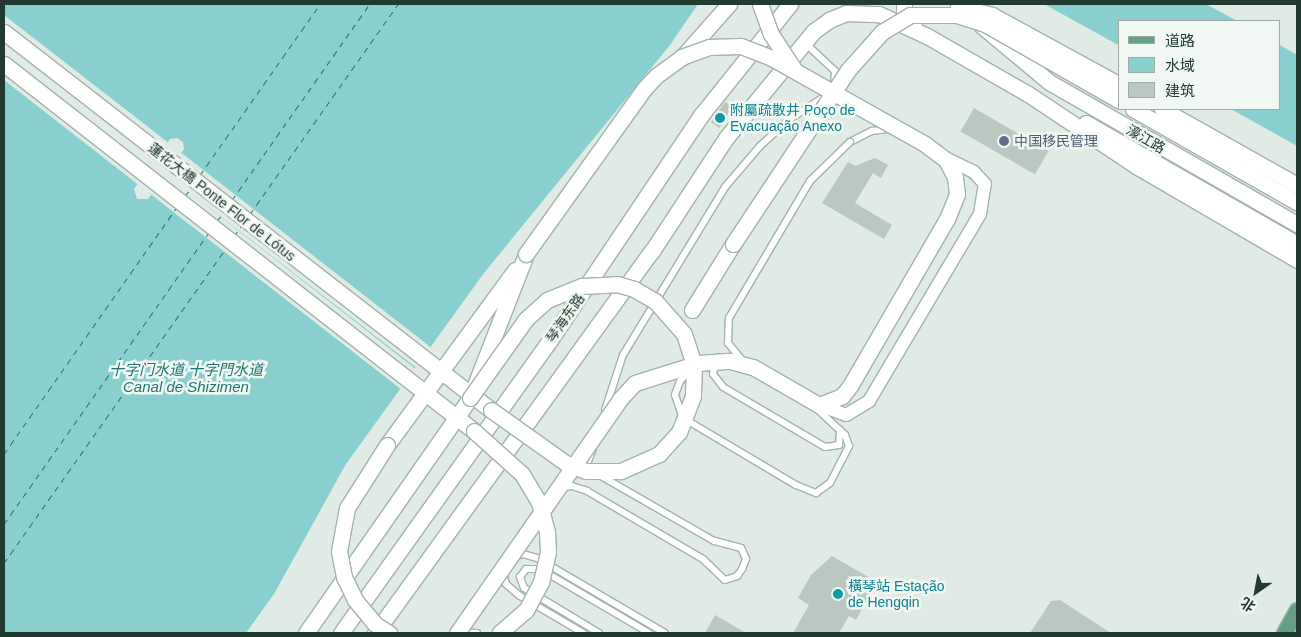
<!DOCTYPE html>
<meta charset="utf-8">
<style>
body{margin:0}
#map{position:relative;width:1301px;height:637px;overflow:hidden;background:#e0ebe5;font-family:Arial,"Noto Sans SC",sans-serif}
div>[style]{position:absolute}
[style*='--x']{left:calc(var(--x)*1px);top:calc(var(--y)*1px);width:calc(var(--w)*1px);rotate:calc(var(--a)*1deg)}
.water>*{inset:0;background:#89cfcf}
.pier>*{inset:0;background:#e0ebe5}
.ferry>*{height:1px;margin-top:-0.5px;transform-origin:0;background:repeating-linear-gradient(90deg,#1d7475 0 6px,transparent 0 11px)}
.building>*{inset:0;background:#b9c8c0;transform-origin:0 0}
.roads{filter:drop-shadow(1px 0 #a3b3ab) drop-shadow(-1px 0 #a3b3ab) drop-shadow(0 1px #a3b3ab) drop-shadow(0 -1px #a3b3ab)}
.lane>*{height:6px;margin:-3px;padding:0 3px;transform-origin:3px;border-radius:3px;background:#fff}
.secondary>*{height:15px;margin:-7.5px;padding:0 7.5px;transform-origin:7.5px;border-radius:7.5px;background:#fff}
.primary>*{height:15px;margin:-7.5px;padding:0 7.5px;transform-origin:7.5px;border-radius:7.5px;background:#669f88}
.bridges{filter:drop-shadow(1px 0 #a3b3ab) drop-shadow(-1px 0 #a3b3ab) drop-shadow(0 1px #a3b3ab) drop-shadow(0 -1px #a3b3ab)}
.lane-bridge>*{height:6px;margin:-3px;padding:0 3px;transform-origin:3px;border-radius:3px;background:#fff}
.street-bridge>*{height:12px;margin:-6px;padding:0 6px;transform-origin:6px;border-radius:6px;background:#fff}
.secondary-bridge>*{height:15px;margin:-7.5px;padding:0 7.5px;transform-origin:7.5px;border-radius:7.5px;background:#fff}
.dots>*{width:14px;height:14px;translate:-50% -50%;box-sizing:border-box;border:2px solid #f1f8f3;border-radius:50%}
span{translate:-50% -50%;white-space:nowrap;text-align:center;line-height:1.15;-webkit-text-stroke:5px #f1f8f3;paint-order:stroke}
.culture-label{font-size:14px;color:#0d838f}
.left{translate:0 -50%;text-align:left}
.street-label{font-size:14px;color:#213b30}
.service-label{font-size:14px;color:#4e5e75}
.water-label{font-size:15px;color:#1d7475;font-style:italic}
.frame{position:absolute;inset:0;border:5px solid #213b30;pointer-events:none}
.legend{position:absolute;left:1118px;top:20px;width:162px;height:90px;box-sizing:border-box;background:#f1f8f3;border:1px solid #9eaca5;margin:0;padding:6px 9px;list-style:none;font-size:15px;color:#213b30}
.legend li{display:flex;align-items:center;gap:10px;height:25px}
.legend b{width:25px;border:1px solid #9eaca5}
.north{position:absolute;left:1231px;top:567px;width:50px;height:50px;-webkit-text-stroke:4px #f1f8f3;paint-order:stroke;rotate:213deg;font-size:14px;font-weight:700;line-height:20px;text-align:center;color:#213b30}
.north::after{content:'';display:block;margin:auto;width:18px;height:22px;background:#213b30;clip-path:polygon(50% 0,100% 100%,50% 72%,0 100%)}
</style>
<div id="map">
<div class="water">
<div style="clip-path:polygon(evenodd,4px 4px,698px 4px,670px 45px,484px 273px,346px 464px,274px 594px,246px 633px,4px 633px,4px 4px,177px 138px,183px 142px,184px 149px,148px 199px,137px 199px,134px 189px,170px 139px,177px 138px)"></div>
<div style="clip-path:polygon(1044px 4px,1206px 4px,1237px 21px,1120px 21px,1120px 46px)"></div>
<div style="clip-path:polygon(1280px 45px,1297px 55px,1297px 146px,1231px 109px,1280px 109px)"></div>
</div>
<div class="pier">
<div style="clip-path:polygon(4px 15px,170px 144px,140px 186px,4px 80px)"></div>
<div style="clip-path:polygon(179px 151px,433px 349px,418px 369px,185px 189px,417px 370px,402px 390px,149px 193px)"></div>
</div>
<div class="ferry">
<div style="--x:200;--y:175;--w:209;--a:-54.9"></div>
<div style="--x:185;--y:196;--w:11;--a:-52"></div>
<div style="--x:232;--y:200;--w:240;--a:-54.9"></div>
<div style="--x:250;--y:214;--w:257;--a:-54.8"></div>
<div style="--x:217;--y:221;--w:11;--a:-52"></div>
<div style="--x:234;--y:236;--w:14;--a:-54"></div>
<div style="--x:4;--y:454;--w:302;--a:-55"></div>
<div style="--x:4;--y:524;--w:357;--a:-54.9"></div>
<div style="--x:4;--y:563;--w:385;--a:-54.8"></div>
</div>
<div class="building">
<div style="clip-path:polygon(725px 102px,733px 106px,719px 128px,711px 122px)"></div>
<div style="left:974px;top:108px;width:86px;height:27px;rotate:30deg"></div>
<div style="clip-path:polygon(875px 158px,888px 165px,881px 178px,873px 173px,855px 203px,892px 225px,884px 239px,822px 203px,848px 162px,855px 166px)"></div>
<div style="clip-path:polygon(832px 556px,877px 582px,856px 620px,849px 616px,839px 633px,793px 633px,809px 605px,798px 598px,811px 575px)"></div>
<div style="clip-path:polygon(1060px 600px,1111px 633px,1030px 633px,1051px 601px)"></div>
<div style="clip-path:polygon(715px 615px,746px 633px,705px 633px)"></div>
</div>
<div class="roads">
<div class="lane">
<div style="--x:805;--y:43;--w:41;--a:43"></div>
<div style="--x:835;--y:71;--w:14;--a:94"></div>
<div style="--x:850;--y:142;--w:25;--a:-27"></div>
<div style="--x:872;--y:131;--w:16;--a:-7"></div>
<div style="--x:605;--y:410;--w:58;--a:-71.9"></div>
<div style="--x:623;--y:355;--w:197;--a:-58.7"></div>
<div style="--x:725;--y:187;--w:54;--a:-49.5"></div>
<div style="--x:760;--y:146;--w:40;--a:-42"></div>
<div style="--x:790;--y:119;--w:44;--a:-33"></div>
<div style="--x:587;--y:464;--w:17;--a:-69"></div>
<div style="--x:513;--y:557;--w:10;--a:-17"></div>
<div style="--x:523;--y:554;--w:15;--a:16"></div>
<div style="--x:537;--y:558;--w:148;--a:30.4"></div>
<div style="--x:503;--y:572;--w:12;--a:76"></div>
<div style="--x:506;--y:584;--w:18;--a:41"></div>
<div style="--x:520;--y:596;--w:73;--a:30.4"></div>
<div style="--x:460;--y:632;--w:17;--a:3"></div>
<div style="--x:599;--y:633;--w:87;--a:-149"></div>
<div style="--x:524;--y:588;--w:12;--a:-110"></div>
<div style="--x:520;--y:577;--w:10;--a:-53"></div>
<div style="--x:526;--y:569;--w:14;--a:0"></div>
<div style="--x:540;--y:569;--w:126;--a:30.4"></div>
</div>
<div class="secondary">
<div style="--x:904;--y:4;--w:9;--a:90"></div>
<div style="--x:904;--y:13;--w:16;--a:52"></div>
<div style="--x:982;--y:26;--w:87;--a:39.9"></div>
<div style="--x:1049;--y:82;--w:286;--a:29.8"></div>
<div style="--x:4;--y:32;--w:616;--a:37.82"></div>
<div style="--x:682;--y:57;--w:71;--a:-48.4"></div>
<div style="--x:4;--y:64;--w:596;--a:37.98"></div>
<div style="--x:1133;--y:109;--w:189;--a:29.6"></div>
<div style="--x:1162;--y:109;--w:155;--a:29.4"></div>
<div style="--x:1086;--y:123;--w:243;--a:29.8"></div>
<div style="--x:692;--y:310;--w:78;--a:-58.2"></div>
<div style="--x:387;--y:445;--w:217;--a:-53.8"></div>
<div style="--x:306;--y:633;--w:287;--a:-55.1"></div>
<div style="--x:470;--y:398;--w:155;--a:-68.7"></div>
<div style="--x:341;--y:633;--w:360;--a:-54.5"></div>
<div style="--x:550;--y:340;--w:272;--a:-56.1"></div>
<div style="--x:702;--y:114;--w:141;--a:-51.3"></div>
<div style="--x:375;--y:633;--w:472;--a:-54.1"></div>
<div style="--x:652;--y:251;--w:135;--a:-56.8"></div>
<div style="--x:726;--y:138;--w:139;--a:-50.6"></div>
<div style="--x:814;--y:31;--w:19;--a:-36"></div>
<div style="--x:829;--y:20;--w:18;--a:-22"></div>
<div style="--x:846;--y:13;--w:33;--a:2"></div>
<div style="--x:879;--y:14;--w:53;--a:24.6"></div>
<div style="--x:927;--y:36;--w:116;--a:29.9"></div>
<div style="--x:1028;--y:94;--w:132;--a:33.6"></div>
<div style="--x:1138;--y:167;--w:184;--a:30.3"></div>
</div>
<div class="primary">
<div style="--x:1284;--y:633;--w:26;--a:-61"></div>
</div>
</div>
<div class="bridges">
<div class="lane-bridge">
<div style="--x:741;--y:359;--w:21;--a:-129"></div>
<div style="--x:728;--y:343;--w:25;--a:-88"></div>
<div style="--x:729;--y:318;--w:159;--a:-59.4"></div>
<div style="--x:810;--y:181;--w:56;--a:-44.3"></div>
<div style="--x:715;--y:363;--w:11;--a:100"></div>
<div style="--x:713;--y:374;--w:16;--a:52"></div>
<div style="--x:723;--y:387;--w:118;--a:30.5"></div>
<div style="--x:825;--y:447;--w:14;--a:-8"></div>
<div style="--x:839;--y:445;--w:15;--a:-86"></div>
<div style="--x:690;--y:370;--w:15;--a:132"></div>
<div style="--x:680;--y:381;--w:15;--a:110"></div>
<div style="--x:675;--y:395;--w:24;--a:71"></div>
<div style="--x:683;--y:418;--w:131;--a:30.7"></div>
<div style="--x:796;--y:485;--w:22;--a:22"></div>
<div style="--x:816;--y:493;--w:17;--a:-36"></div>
<div style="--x:830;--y:483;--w:42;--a:-62.8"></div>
<div style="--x:849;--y:446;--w:12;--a:-110"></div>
<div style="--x:845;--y:435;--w:41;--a:-137"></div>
<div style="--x:562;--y:487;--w:10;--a:-6"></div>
<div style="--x:572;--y:486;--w:16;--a:18"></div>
<div style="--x:587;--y:491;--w:134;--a:30.4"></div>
<div style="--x:703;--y:559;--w:30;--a:44"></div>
<div style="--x:725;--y:580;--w:13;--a:-18"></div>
<div style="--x:737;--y:576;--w:9;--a:-54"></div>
<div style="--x:742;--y:569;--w:11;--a:-68"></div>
<div style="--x:746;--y:559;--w:12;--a:-114"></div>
<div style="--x:741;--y:548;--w:28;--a:-165"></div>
<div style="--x:714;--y:541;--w:133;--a:-150.1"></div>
</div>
<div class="street-bridge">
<div style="--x:819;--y:405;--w:29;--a:20"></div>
<div style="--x:846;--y:415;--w:27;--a:-31"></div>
<div style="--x:869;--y:401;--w:217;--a:-59.3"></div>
<div style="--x:980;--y:214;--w:30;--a:-81"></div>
<div style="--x:985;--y:184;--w:16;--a:-133"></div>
<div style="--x:974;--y:172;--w:37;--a:-154"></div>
</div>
<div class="secondary-bridge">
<div style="--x:760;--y:4;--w:32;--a:70"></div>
<div style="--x:771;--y:34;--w:42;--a:56.7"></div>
<div style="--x:958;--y:7;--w:35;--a:13"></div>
<div style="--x:992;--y:15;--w:146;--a:28.7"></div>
<div style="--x:733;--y:244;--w:209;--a:-56.5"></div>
<div style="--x:848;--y:70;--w:51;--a:-48.2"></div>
<div style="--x:882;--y:32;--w:33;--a:-31"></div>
<div style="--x:910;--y:15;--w:47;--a:0"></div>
<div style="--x:957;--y:15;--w:29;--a:18"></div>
<div style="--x:985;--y:24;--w:155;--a:29.7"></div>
<div style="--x:470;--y:398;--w:97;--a:-54.7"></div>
<div style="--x:526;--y:319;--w:28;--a:-42"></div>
<div style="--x:547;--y:300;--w:38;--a:-22"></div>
<div style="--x:582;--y:286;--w:35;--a:-3"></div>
<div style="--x:617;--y:284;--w:18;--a:16"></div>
<div style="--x:634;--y:289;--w:24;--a:30"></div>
<div style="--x:655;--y:301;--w:44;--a:48.7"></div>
<div style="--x:684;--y:334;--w:33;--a:72"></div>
<div style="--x:694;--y:365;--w:31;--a:92"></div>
<div style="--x:693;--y:396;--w:39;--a:111"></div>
<div style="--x:679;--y:432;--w:30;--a:132"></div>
<div style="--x:659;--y:454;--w:42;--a:155.9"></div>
<div style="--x:621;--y:471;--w:35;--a:180"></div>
<div style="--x:586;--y:471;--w:20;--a:-160"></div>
<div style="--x:567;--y:464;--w:93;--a:-144.6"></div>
<div style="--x:474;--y:431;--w:64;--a:41.9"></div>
<div style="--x:522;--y:474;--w:33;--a:59"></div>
<div style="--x:539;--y:502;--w:31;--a:75"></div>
<div style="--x:547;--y:532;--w:20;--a:87"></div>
<div style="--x:548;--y:552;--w:31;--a:103"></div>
<div style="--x:541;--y:582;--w:32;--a:118"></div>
<div style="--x:526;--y:610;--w:35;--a:139"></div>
<div style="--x:387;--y:445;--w:75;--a:122.4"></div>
<div style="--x:347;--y:508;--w:44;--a:100.5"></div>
<div style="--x:339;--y:551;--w:26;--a:79"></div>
<div style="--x:344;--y:577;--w:25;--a:64"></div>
<div style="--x:355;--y:600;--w:31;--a:50"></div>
<div style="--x:375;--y:624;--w:17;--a:33"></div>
<div style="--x:457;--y:633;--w:285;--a:-55.1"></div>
<div style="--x:620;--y:399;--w:22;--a:-47"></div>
<div style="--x:635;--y:383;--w:66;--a:-17.6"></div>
<div style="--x:698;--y:363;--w:32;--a:-4"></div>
<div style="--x:730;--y:361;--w:24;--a:15"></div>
<div style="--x:753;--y:367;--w:76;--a:29.9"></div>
<div style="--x:819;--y:405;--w:25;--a:-21"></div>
<div style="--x:842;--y:396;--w:13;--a:-51"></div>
<div style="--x:850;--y:386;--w:193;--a:-59.9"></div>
<div style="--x:947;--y:219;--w:27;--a:-68"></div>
<div style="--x:957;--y:194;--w:17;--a:-97"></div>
<div style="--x:955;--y:177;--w:19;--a:-118"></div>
<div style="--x:946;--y:160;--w:26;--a:-143"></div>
<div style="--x:925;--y:144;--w:176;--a:-150.7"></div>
<div style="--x:772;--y:58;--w:34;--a:-159"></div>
<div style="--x:740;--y:46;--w:31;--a:178"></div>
<div style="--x:709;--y:47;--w:29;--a:160"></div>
<div style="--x:682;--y:57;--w:31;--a:144"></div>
<div style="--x:657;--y:75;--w:19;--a:133"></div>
<div style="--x:644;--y:89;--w:203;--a:125.6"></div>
</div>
</div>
<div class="dots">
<div style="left:720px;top:118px;background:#0f9aa8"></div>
<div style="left:1004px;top:141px;background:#5c6f8a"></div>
<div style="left:838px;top:594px;background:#0f9aa8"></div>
</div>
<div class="culture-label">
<span class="left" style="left:730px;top:118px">附屬疏散井 Poço de<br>Evacuação Anexo</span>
<span class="left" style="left:848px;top:594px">橫琴站 Estação<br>de Hengqin</span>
</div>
<div class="street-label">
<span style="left:1146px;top:139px;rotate:30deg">濠江路</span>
<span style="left:222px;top:202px;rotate:38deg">蓮花大橋 Ponte Flor de Lótus</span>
<span style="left:565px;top:318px;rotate:-55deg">琴海东路</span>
</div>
<div class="service-label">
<span class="left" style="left:1014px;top:141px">中国移民管理</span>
</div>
<div class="water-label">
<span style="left:186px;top:378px">十字门水道 十字門水道<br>Canal de Shizimen</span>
</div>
<div class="frame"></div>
<ul class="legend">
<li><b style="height:6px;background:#669f88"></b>道路</li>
<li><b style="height:14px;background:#89cfcf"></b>水域</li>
<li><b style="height:14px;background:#b9c8c0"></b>建筑</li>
</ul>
<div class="north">北</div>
</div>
